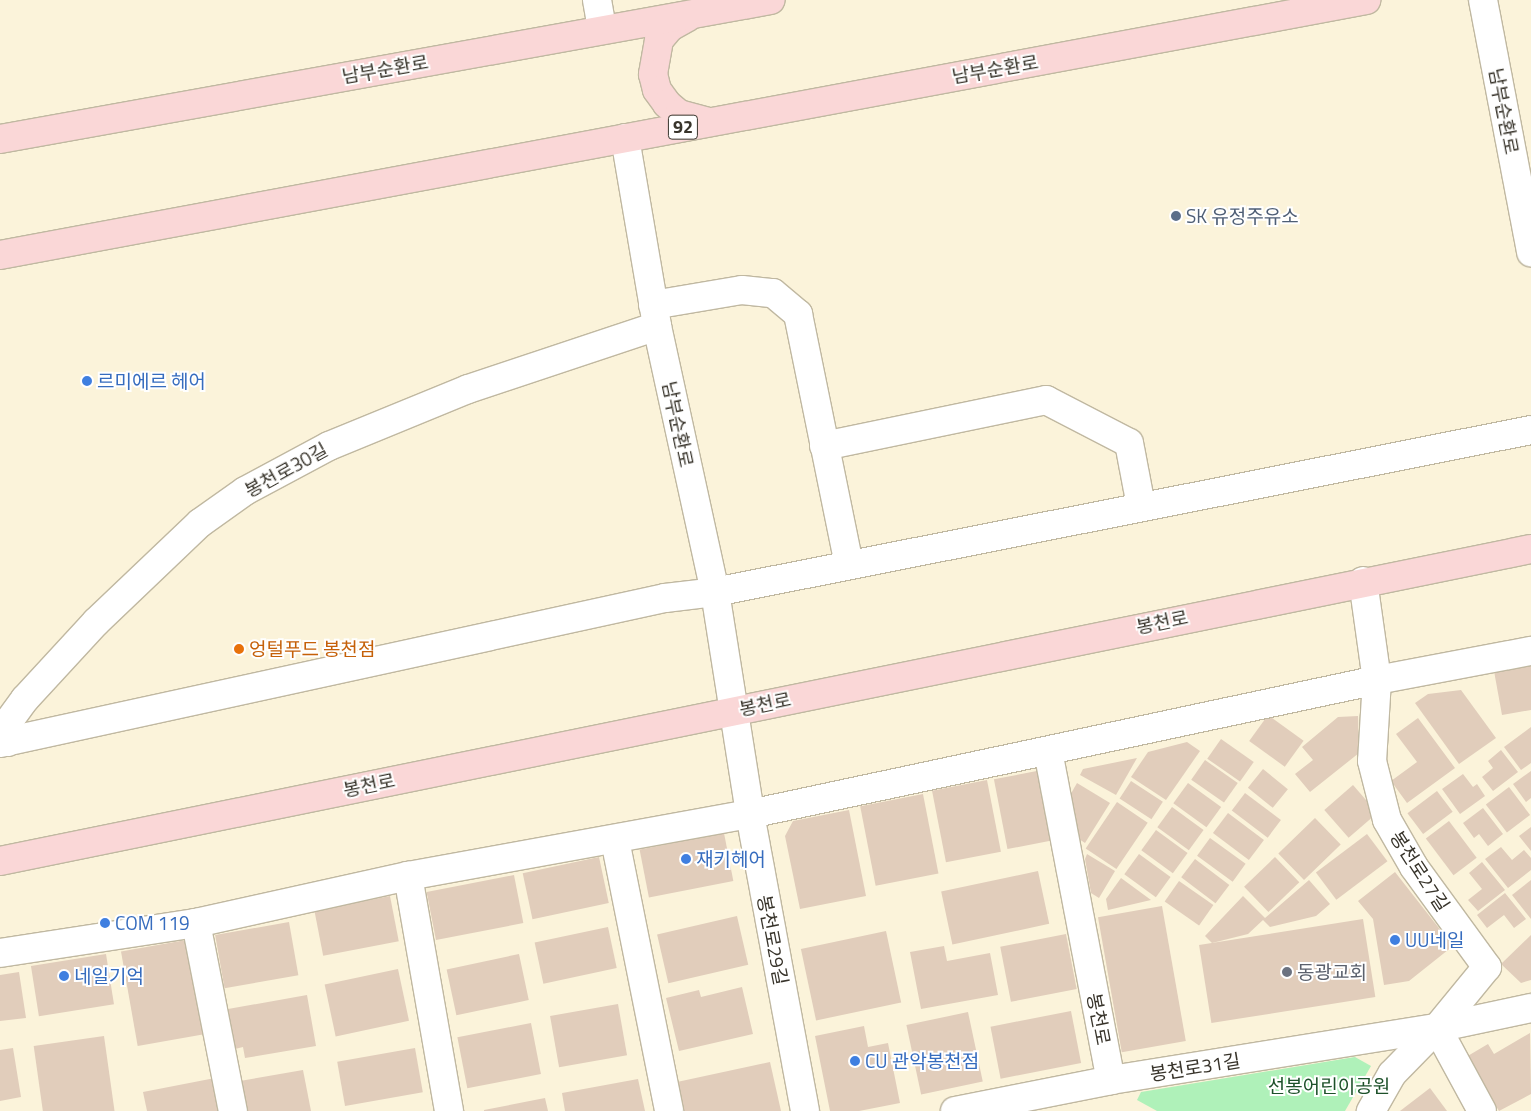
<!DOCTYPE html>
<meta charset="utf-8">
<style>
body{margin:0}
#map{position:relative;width:1531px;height:1111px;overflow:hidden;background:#fbf3da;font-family:"Titillium Web","Noto Sans KR",sans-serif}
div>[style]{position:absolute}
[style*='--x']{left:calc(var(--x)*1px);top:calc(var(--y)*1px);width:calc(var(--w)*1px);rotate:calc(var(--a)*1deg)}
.green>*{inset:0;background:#aff1b9}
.building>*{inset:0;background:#e1cdbb;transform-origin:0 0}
.roads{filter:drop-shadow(1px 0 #c0b8a1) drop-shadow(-1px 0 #c0b8a1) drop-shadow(0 1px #c0b8a1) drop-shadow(0 -1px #c0b8a1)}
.minor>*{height:28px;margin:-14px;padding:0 14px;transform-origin:14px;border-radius:14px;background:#fff}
.major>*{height:28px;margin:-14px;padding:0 14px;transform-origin:14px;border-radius:14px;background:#fad7d7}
.dots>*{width:14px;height:14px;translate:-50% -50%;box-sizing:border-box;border:2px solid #fff;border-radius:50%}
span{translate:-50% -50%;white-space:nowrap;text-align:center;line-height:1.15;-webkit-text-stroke:4px #fff;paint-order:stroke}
.shield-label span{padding:1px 4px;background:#fff;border:1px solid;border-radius:4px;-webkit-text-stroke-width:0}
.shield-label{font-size:18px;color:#38342b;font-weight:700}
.street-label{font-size:19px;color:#38342b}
.service-label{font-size:19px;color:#4e5e75}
.left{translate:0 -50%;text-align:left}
.shop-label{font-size:19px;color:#366cbe}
.food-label{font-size:19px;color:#c56008}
.worship-label{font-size:19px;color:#5b616d}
.park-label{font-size:19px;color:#1d512a}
</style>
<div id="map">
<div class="green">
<div style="clip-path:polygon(1355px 1057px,1371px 1066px,1345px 1111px,1157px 1111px,1137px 1100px,1141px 1092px)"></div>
</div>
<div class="building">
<div style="clip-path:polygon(1531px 664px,1531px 710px,1502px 715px,1494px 671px)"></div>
<div style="clip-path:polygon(1461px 690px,1496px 738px,1459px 764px,1415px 703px,1428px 694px)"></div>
<div style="left:1268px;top:715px;width:44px;height:32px;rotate:36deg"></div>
<div style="clip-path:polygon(1358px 716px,1359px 753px,1310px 792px,1295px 774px,1313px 760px,1302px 747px,1338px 717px)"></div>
<div style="clip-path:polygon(1418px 718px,1455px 768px,1407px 803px,1391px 781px,1417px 762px,1396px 734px)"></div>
<div style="clip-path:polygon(1531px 727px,1531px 763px,1521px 770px,1504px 747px)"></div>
<div style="left:1221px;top:739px;width:40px;height:24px;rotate:35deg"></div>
<div style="clip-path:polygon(1187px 742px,1200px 751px,1166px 800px,1131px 777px,1148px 752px)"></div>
<div style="clip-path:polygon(1501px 750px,1518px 772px,1493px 791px,1482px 777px,1493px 768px,1488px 761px)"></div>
<div style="clip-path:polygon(1137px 758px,1116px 795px,1080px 775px,1083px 769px)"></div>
<div style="left:1205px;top:760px;width:40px;height:24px;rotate:35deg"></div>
<div style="left:1263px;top:769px;width:32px;height:24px;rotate:39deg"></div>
<div style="left:1042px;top:770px;width:71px;height:49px;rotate:79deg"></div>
<div style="clip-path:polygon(1531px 771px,1531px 798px,1526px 802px,1513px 784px)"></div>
<div style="clip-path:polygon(1463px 774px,1473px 787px,1477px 784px,1485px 796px,1460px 814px,1442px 789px)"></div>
<div style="left:987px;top:780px;width:73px;height:56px;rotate:79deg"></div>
<div style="left:1131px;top:781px;width:38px;height:21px;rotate:33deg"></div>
<div style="clip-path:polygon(1077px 783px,1110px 803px,1085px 843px,1073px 835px,1069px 797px)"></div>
<div style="left:1188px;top:783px;width:41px;height:25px;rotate:36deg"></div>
<div style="left:1353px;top:785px;width:37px;height:38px;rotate:49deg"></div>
<div style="left:1509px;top:787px;width:35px;height:29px;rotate:53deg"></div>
<div style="left:1437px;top:791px;width:26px;height:37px;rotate:53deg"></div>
<div style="left:1245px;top:793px;width:45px;height:22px;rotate:37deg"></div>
<div style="left:923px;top:794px;width:81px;height:64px;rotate:79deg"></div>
<div style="left:1117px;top:802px;width:37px;height:56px;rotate:34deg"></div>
<div style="left:1172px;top:807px;width:39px;height:25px;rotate:36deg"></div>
<div style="clip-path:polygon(1483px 808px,1503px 834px,1488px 846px,1479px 834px,1474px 838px,1463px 823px)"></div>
<div style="clip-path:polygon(849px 810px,866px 896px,800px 909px,785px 836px,793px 821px)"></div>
<div style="left:1228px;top:813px;width:45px;height:25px;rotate:37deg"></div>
<div style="left:1315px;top:818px;width:37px;height:51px;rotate:46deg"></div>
<div style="left:1449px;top:821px;width:46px;height:29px;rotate:53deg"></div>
<div style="clip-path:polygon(1531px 827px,1531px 851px,1519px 836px)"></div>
<div style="left:1156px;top:830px;width:39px;height:25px;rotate:36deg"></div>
<div style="left:724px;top:833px;width:49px;height:86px;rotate:79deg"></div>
<div style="left:1367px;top:834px;width:34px;height:64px;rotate:53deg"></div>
<div style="left:1210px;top:838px;width:44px;height:22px;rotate:36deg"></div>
<div style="clip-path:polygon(1501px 847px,1512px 860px,1524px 850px,1531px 858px,1531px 870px,1508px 888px,1485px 859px)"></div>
<div style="clip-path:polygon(1087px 854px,1115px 871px,1099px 898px,1091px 893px,1085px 859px)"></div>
<div style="left:1139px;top:854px;width:39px;height:25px;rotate:36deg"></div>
<div style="left:599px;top:857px;width:47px;height:78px;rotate:78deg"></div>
<div style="left:1275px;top:857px;width:35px;height:43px;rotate:46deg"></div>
<div style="left:1195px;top:859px;width:43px;height:23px;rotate:37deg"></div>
<div style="clip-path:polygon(1482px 862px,1505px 890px,1478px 911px,1468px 900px,1482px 889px,1469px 873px)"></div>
<div style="left:1038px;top:871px;width:54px;height:99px;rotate:78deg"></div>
<div style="clip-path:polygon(1395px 872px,1453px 946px,1409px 981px,1384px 985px,1373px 919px,1358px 901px)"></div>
<div style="left:514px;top:875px;width:49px;height:89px;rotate:79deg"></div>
<div style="clip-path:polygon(1121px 878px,1151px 900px,1108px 910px,1106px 899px)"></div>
<div style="clip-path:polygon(1309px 880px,1330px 904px,1316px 916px,1270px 927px,1263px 920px,1248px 934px,1212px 943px,1205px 936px,1243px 896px,1265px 918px)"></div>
<div style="clip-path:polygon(1531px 880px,1531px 919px,1512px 895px)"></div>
<div style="left:1179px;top:881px;width:42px;height:25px;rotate:35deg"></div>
<div style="clip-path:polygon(1505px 893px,1526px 919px,1514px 928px,1504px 915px,1487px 928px,1477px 915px)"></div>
<div style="left:390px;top:896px;width:46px;height:77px;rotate:79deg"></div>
<div style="left:1162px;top:906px;width:137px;height:65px;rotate:80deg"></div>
<div style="left:737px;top:916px;width:50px;height:82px;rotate:77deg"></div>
<div style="left:1363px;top:919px;width:79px;height:166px;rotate:81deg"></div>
<div style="left:289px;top:922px;width:54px;height:75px;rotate:80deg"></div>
<div style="left:608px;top:927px;width:42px;height:75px;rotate:78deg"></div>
<div style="left:886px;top:931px;width:73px;height:87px;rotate:78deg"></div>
<div style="left:1066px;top:934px;width:56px;height:67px;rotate:79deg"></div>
<div style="clip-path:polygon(1531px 935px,1531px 980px,1521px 983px,1501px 964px)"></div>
<div style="left:186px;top:940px;width:96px;height:66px;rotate:80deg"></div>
<div style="clip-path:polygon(944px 946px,947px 961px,990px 953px,998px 995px,921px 1009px,910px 952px)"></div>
<div style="left:106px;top:954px;width:51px;height:76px;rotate:81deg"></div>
<div style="left:519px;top:954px;width:47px;height:74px;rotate:78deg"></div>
<div style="left:398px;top:969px;width:53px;height:75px;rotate:78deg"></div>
<div style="clip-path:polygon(19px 972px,26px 1018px,0 1021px,0 975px)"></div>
<div style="clip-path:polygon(742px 987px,753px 1034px,679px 1051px,666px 998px,699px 990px,701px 997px)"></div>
<div style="clip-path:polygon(307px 995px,316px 1046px,245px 1058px,243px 1047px,235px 1049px,228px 1009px)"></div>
<div style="left:618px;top:1004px;width:52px;height:69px;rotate:80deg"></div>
<div style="left:1071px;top:1011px;width:53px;height:82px;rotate:79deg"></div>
<div style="left:968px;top:1012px;width:71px;height:63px;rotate:78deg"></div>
<div style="left:531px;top:1023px;width:52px;height:75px;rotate:79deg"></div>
<div style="clip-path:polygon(864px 1026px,868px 1047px,888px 1043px,900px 1103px,859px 1111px,830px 1111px,815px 1036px)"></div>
<div style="clip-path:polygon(1530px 1033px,1531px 1094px,1499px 1111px,1466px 1057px,1488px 1044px,1494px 1054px)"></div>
<div style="left:104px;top:1036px;width:76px;height:71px;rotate:82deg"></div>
<div style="clip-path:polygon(13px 1048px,21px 1097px,0 1101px,0 1050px)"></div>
<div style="left:415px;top:1048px;width:45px;height:79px;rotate:80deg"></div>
<div style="clip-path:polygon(770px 1062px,781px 1111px,684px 1111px,677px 1082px)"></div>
<div style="clip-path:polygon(303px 1070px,311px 1111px,246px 1111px,240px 1081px)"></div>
<div style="clip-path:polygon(215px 1078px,220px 1111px,147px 1111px,143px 1092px)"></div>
<div style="clip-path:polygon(638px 1079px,645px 1111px,565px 1111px,562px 1093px)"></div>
<div style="clip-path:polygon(1430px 1088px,1447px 1111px,1400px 1111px)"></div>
<div style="clip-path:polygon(545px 1098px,548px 1111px,484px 1111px,484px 1110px)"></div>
</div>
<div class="roads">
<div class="minor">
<div style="--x:597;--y:0;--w:29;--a:80"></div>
<div style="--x:1483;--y:0;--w:257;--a:79.2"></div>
<div style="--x:625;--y:138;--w:191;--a:80.3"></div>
<div style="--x:657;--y:326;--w:272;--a:77.7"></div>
<div style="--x:715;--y:592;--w:225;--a:81"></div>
<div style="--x:750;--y:814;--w:302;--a:79.5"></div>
<div style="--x:653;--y:305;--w:90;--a:-9.6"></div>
<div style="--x:742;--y:290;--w:31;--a:6"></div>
<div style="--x:773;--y:293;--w:33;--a:40"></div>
<div style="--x:798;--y:314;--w:256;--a:78.5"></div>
<div style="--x:824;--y:446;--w:227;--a:-11.7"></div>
<div style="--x:1046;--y:400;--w:93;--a:27.4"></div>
<div style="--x:1129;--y:443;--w:64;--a:79.2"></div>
<div style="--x:1363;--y:581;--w:100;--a:82"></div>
<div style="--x:1377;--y:680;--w:81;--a:93.5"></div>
<div style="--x:1372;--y:761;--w:61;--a:75.7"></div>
<div style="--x:1387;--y:820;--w:54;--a:60.1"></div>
<div style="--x:1414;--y:867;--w:124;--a:53.9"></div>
<div style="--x:1487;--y:967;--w:79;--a:129.3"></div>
<div style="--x:1437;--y:1028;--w:64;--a:134.4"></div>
<div style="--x:1392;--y:1074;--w:43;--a:119.6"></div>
<div style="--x:8;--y:742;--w:17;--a:-97"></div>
<div style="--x:6;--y:725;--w:32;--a:-54"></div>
<div style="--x:25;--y:699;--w:105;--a:-47.3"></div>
<div style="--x:96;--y:622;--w:144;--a:-43.6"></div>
<div style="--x:200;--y:523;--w:55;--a:-35.4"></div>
<div style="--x:245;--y:491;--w:95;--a:-28.2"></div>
<div style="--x:329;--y:446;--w:150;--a:-22.3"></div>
<div style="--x:468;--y:389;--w:199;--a:-18.4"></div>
<div style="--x:0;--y:743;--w:681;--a:-12.3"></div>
<div style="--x:665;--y:598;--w:50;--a:-6.8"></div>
<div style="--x:715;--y:592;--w:832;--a:-11.23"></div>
<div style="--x:1048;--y:751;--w:335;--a:79.2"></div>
<div style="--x:615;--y:840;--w:276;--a:78.7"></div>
<div style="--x:408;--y:876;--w:239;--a:80.1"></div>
<div style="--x:196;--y:923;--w:192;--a:78.9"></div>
<div style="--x:0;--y:953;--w:198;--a:-8.7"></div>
<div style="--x:196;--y:923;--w:217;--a:-12.5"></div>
<div style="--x:408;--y:876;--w:348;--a:-10.3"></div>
<div style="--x:750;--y:814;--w:641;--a:-12.06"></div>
<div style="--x:1377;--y:680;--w:157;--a:-10.7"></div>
<div style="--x:1437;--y:1028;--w:94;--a:61.5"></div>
<div style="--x:955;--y:1111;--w:159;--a:-11.2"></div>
<div style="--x:1111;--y:1080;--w:330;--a:-9.1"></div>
<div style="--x:1437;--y:1028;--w:96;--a:-12"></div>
</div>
<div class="major">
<div style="--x:688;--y:17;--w:21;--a:151"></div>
<div style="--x:670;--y:27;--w:17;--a:130"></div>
<div style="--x:659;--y:40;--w:35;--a:100"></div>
<div style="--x:653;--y:74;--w:16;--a:76"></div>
<div style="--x:657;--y:90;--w:17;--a:54"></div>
<div style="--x:667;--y:104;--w:16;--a:40"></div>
<div style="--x:679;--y:114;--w:28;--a:15"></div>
<div style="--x:0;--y:139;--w:783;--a:-10.22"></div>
<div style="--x:0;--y:255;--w:1390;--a:-10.57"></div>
<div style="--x:0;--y:861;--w:1562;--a:-11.52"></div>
</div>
</div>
<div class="dots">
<div style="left:1176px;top:216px;background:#5c6f8a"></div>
<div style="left:87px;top:381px;background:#3f7fe0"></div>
<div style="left:239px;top:649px;background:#e8710a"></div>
<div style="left:686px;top:859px;background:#3f7fe0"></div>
<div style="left:105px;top:923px;background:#3f7fe0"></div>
<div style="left:1395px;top:940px;background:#3f7fe0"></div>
<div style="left:1287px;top:972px;background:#6b7280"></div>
<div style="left:64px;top:976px;background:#3f7fe0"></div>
<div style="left:855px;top:1061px;background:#3f7fe0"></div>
</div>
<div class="shield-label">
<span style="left:683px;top:127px">92</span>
</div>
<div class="street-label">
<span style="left:385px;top:69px;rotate:-10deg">남부순환로</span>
<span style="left:995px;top:69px;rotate:-10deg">남부순환로</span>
<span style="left:1504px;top:111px;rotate:79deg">남부순환로</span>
<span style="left:678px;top:424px;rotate:78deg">남부순환로</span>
<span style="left:286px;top:470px;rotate:-29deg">봉천로30길</span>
<span style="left:1162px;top:622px;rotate:-12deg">봉천로</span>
<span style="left:765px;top:704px;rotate:-12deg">봉천로</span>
<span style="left:369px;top:785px;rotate:-12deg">봉천로</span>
<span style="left:1420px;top:871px;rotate:57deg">봉천로27길</span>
<span style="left:773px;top:940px;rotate:79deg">봉천로29길</span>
<span style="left:1099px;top:1019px;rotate:79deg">봉천로</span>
<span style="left:1195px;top:1067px;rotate:-9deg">봉천로31길</span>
</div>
<div class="service-label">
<span class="left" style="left:1186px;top:216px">SK 유정주유소</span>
</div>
<div class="shop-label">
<span class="left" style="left:97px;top:381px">르미에르 헤어</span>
<span class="left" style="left:696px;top:859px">재키헤어</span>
<span class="left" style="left:115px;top:923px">COM 119</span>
<span class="left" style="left:1405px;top:940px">UU네일</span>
<span class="left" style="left:74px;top:976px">네일기억</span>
<span class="left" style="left:865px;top:1061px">CU 관악봉천점</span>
</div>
<div class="food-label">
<span class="left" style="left:249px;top:649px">엉털푸드 봉천점</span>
</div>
<div class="worship-label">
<span class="left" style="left:1297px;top:972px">동광교회</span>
</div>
<div class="park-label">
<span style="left:1329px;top:1086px">선봉어린이공원</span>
</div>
</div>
